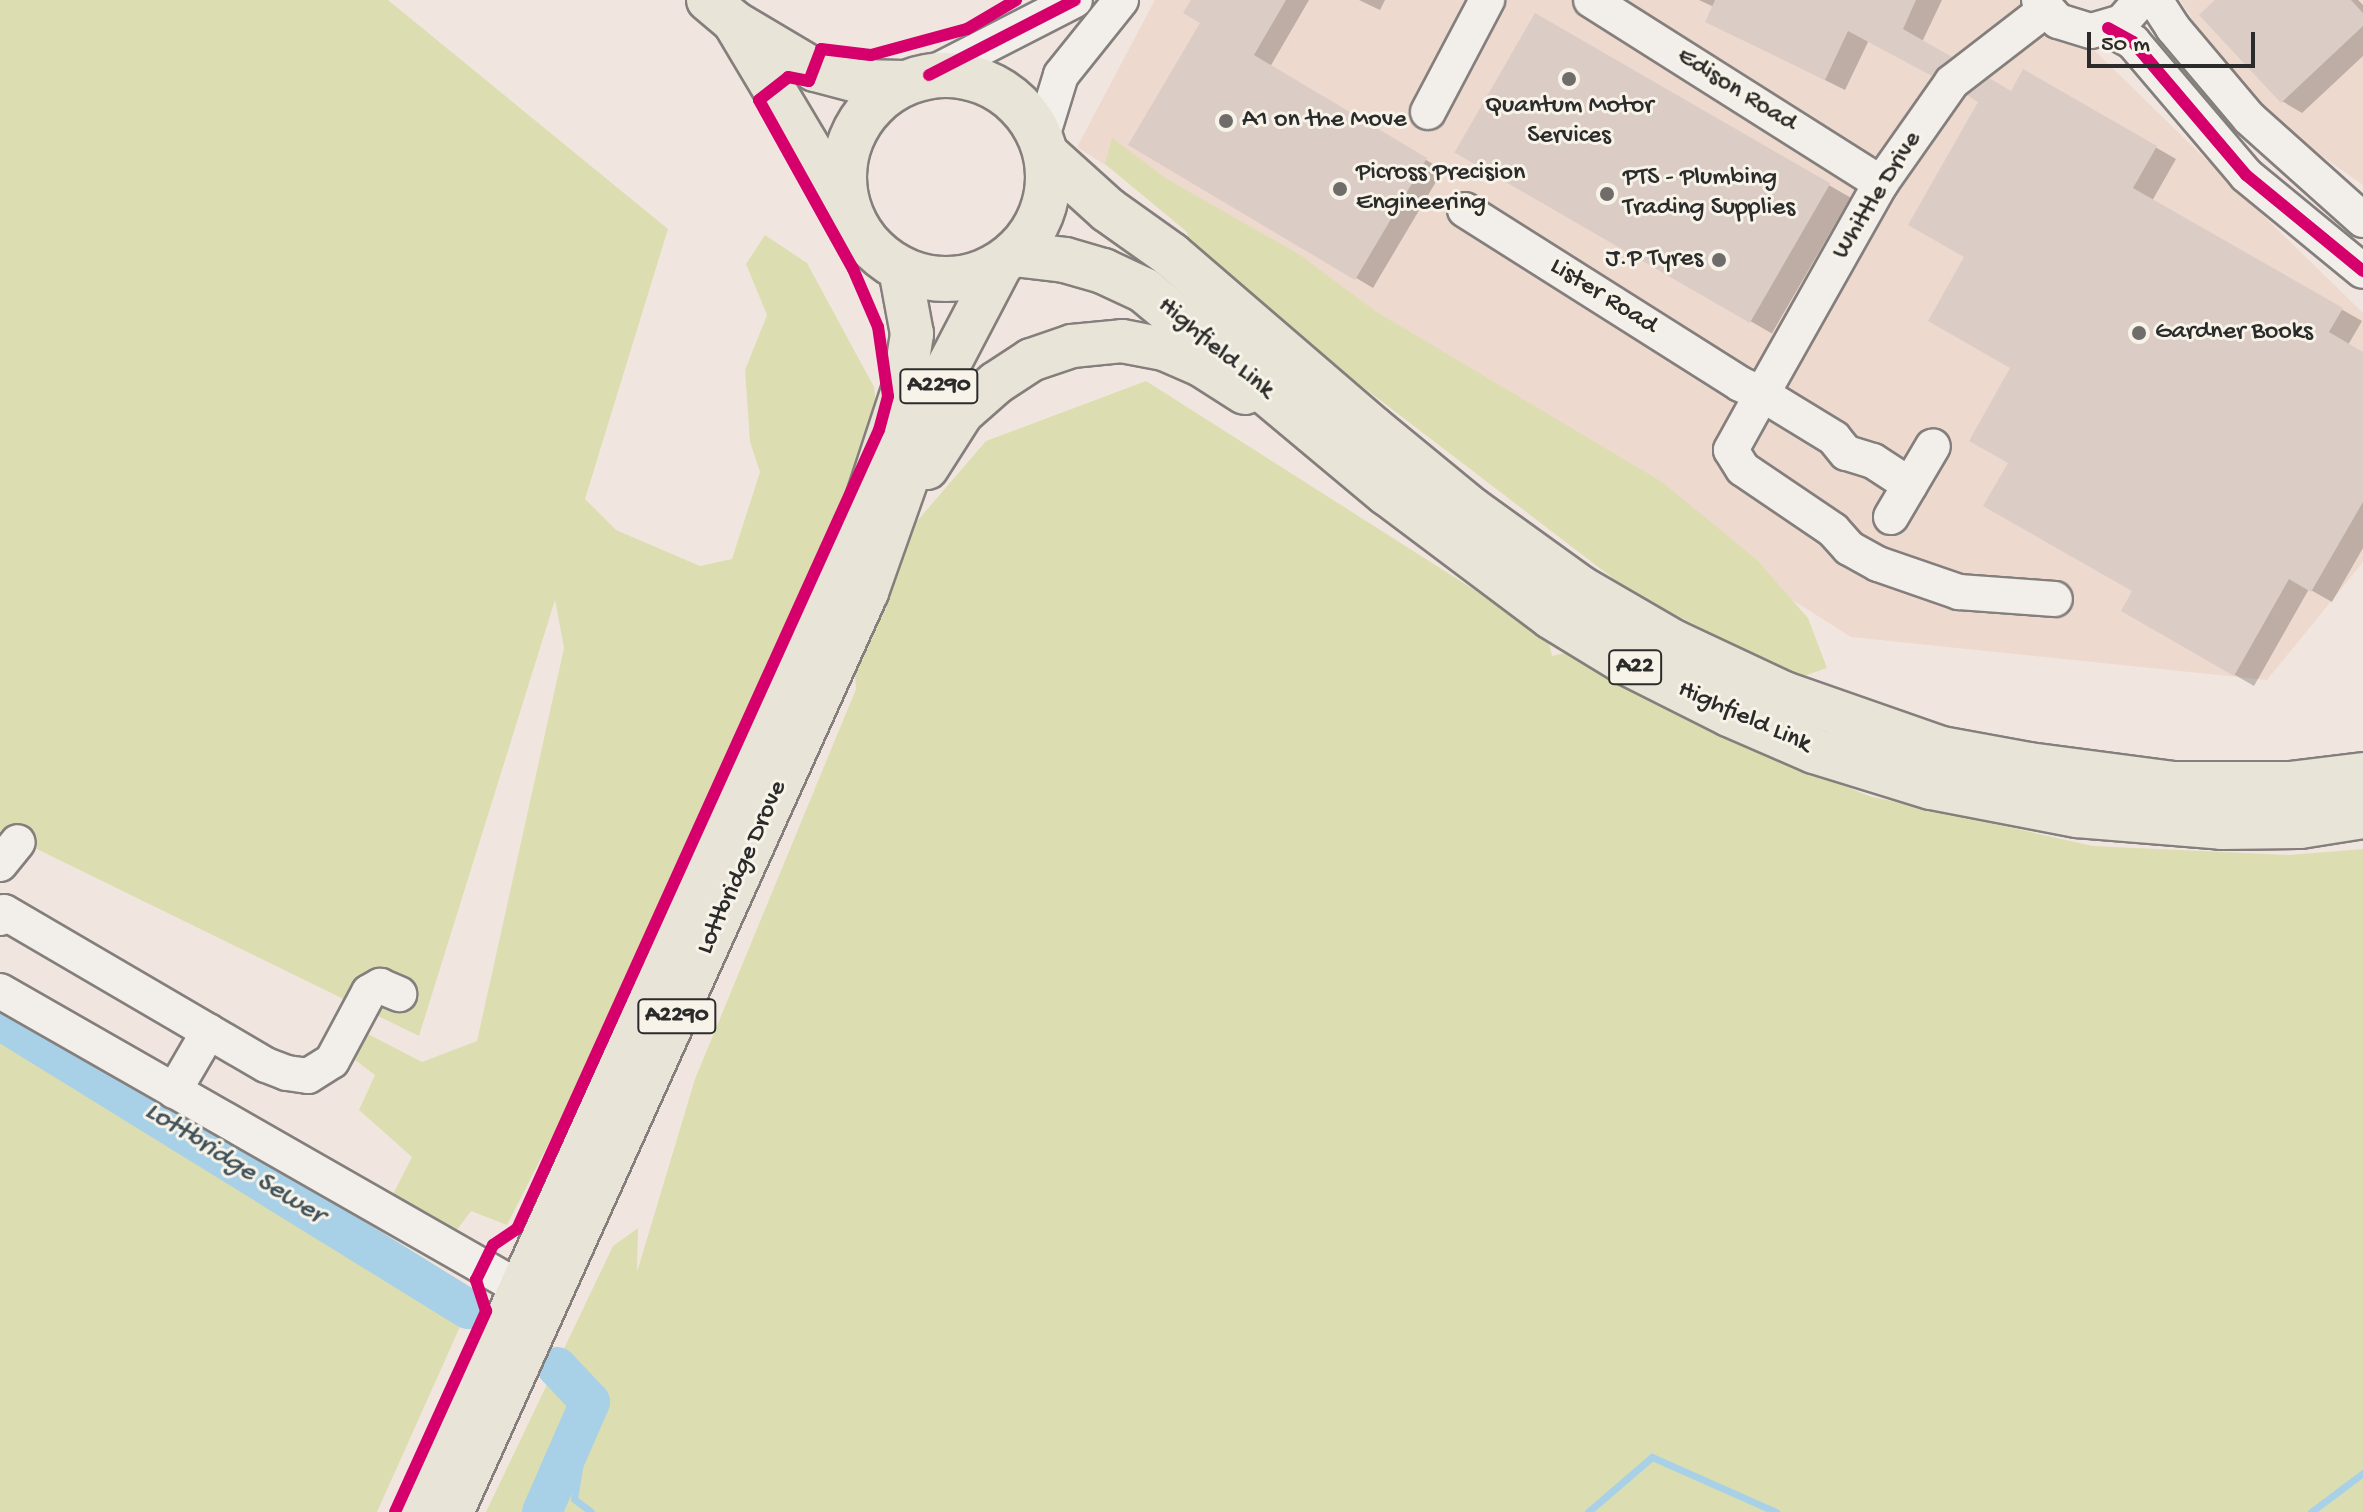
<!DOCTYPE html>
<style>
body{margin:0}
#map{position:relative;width:2363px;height:1512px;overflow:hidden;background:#f1e6df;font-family:"Gochi Hand",sans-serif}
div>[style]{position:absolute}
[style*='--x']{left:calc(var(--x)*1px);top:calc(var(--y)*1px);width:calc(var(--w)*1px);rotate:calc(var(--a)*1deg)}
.built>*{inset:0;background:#edd9ce}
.green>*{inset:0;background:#dcdeb1}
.shadow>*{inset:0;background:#0003;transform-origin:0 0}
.stream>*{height:7px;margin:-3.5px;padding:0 3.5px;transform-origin:3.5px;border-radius:3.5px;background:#a8d1e7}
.river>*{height:40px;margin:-20px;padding:0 20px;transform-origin:20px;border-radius:20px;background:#a8d1e7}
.building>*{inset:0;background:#dbccc6;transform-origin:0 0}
.roads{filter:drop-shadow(2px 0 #847f7c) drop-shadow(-2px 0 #847f7c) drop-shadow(0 2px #847f7c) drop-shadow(0 -2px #847f7c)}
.minor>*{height:34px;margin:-17px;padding:0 17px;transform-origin:17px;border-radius:17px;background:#f2efeb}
.major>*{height:42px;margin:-21px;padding:0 21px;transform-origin:21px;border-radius:21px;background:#e9e4d8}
.highway>*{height:44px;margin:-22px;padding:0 22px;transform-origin:22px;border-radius:22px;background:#e9e4d8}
.highway>.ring{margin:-22px;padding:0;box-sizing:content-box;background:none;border:44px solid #e9e4d8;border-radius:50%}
.cycleway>*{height:12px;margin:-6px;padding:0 6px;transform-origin:6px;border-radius:6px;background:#d6006c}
.dots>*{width:22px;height:22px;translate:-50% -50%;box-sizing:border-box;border:4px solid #f7f3e8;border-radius:50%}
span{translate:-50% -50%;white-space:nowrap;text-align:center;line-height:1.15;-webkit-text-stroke:6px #f7f3e8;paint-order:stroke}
.shield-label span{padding:2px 6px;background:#f7f3e8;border:2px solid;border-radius:6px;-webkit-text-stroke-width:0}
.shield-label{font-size:24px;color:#2b2b2b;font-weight:700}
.street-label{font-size:26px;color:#2b2b2b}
.poi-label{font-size:26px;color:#2b2b2b}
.left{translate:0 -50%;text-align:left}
.right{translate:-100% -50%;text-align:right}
.water-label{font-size:28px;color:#42525b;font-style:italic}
.scale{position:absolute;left:2087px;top:32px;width:168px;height:36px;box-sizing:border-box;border:4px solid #2b2b2b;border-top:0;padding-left:10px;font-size:24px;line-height:28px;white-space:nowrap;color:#2b2b2b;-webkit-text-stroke:6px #f7f3e8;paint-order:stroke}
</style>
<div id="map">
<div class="built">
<div style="clip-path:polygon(1155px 0,2043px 0,2363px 313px,2363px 562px,2267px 680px,1851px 637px,1077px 147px)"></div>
<div style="clip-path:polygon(2180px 0,2363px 0,2363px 185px,2246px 102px)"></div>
</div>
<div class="green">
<div style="clip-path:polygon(0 0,388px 0,668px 229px,585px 499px,616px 530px,700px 566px,732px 559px,760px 472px,750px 442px,745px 370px,767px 315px,746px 264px,765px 235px,807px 263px,874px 387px,879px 430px,609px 1025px,507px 1225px,471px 1211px,457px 1230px,387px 1206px,412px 1157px,359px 1110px,375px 1075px,355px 1060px,368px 1034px,422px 1062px,477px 1041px,564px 648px,555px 600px,419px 1036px,0 831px)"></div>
<div style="clip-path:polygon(1112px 138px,1167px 179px,1300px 255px,1375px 311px,1662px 482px,1757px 560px,1808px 618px,1827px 668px,1798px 678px,1631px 592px,1193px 257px,1187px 232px,1105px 164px)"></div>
<div style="clip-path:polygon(1146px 381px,1547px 636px,1552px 656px,1569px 652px,1698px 726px,1869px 796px,2093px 846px,2289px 855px,2363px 849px,2363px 1512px,486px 1512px,613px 1246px,638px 1228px,637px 1272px,695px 1079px,856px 689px,854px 663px,912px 527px,986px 441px)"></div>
<div style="clip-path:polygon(0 1020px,468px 1309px,377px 1512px,0 1512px)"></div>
</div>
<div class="shadow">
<div style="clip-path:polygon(1193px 0,1309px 0,1270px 67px,1443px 170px,1373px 288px,1131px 144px,1203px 22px)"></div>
<div style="clip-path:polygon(1359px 0,1385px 0,1380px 10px)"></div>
<div style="clip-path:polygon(1699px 0,1942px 0,1922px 42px,1970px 70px,1953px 86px,1869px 40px,1845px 90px,1707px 21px,1714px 7px)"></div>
<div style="clip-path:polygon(2217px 0,2358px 0,2363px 5px,2363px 56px,2302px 113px,2282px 101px)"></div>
<div style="left:1536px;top:16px;width:363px;height:157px;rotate:30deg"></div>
<div style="clip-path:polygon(2024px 72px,2176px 159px,2152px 201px,2362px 321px,2348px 345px,2363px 354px,2363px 548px,2332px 602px,2309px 589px,2254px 686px,2123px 610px,2135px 591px,2010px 463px,2013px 367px,1967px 256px,2012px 94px)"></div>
</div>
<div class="stream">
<div style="--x:590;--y:1402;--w:98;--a:99.4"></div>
<div style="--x:574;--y:1499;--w:21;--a:37"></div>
<div style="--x:1588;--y:1512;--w:84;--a:-40.7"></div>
<div style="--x:1652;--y:1457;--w:136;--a:23.9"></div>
<div style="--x:2311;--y:1512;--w:65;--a:-36.9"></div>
</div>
<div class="river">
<div style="--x:0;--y:1020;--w:550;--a:31.7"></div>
<div style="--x:542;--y:1512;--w:120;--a:-66.4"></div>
<div style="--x:590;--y:1402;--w:48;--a:-133.3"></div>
</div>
<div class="building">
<div style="clip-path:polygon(1191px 0,1286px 0,1254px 55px,1427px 158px,1355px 280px,1128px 145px,1200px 23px,1183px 13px)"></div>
<div style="clip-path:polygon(1715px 0,1916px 0,1903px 29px,1952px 57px,1932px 76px,1848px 31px,1825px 80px,1705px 22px)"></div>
<div style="clip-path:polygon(2215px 0,2351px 0,2363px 13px,2363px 26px,2281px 103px,2199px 15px)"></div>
<div style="left:1535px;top:13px;width:341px;height:161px;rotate:30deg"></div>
<div style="clip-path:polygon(2023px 69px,2157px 146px,2133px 188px,2343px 308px,2329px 332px,2363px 352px,2363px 502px,2311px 592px,2289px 579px,2234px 676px,2121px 611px,2132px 591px,1983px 506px,2008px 463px,1969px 441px,2010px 368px,1928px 321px,1964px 257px,1908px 225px,1978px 102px,1967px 95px,1989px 78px,2011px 91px)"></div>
</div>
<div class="roads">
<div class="minor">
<div style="--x:1591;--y:0;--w:343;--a:32.3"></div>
<div style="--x:2039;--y:0;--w:28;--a:48"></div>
<div style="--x:2058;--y:21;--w:34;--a:17"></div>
<div style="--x:2091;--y:31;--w:32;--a:-16"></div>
<div style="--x:2122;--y:22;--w:29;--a:-49"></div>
<div style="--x:2155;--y:0;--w:33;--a:57"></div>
<div style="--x:2173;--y:28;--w:118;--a:49.8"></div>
<div style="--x:2249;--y:118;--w:153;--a:41.8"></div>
<div style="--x:2108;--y:28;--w:29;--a:29"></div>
<div style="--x:2133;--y:42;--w:175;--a:49.6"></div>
<div style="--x:2246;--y:175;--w:151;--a:39.4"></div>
<div style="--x:929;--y:75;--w:164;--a:-27.2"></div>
<div style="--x:1428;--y:112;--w:127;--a:-62.2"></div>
<div style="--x:1041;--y:140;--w:68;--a:-72.9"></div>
<div style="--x:1061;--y:75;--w:96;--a:-51.3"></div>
<div style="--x:1465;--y:210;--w:325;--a:32.3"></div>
<div style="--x:1740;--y:384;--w:24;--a:24"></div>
<div style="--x:1762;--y:394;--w:242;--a:-60.6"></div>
<div style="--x:1881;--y:183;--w:123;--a:-54.9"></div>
<div style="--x:1952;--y:82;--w:118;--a:-37.7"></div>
<div style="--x:1910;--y:485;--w:44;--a:-147"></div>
<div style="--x:1873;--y:461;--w:28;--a:-163"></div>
<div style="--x:1846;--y:453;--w:19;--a:-129"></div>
<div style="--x:1834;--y:438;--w:84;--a:-148.6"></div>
<div style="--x:1762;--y:394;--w:64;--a:119"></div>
<div style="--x:1731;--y:450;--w:22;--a:58"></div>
<div style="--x:1743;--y:469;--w:109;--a:34.1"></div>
<div style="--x:1833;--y:530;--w:24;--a:48"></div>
<div style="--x:1849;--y:548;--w:33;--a:29"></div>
<div style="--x:1878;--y:564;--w:86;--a:19.1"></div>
<div style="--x:1959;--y:592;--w:96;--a:4.2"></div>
<div style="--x:1891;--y:517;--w:82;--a:-59.4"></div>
<div style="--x:0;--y:864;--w:28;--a:-51"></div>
<div style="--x:0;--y:918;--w:7;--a:-56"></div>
<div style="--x:4;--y:912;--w:303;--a:30.3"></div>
<div style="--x:266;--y:1065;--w:22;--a:21"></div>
<div style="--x:287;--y:1073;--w:21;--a:8"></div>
<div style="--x:308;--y:1076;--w:28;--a:-32"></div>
<div style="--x:332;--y:1061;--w:78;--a:-61.8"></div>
<div style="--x:369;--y:992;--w:13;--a:-29"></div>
<div style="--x:380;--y:986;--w:21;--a:23"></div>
<div style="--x:0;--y:991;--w:597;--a:29.74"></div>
<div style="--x:174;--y:1091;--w:69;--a:-59.7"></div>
</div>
<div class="major">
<div style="--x:708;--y:0;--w:34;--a:40"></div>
<div style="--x:734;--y:22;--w:94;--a:30.7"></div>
<div style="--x:815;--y:70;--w:43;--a:14.7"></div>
<div style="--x:857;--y:81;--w:48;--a:1.2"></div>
<div style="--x:734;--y:22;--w:228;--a:59.2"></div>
<div style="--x:927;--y:468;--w:65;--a:-57.5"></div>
<div style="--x:962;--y:413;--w:45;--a:-41.4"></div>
<div style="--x:996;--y:383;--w:42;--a:-33.3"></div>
<div style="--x:1031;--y:360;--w:43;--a:-18.9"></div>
<div style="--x:1072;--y:346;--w:50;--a:-5.7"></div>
<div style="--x:1122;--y:341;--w:43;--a:10.8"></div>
<div style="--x:1164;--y:349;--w:40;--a:23.4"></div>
<div style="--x:1201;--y:365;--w:52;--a:32.5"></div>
<div style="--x:420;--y:1512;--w:1034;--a:-65.79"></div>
<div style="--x:844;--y:569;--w:193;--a:-71.8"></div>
<div style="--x:904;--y:386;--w:53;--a:-81.3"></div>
<div style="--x:912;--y:334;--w:66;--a:-100.5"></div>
<div style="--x:452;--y:1512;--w:1009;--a:-65.72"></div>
<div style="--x:867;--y:592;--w:231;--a:-70.5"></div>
<div style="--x:944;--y:374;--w:125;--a:-62.4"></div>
</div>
<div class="highway">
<div class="ring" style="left:844px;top:75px;width:160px;height:160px"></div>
<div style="--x:1046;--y:154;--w:84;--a:42.1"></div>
<div style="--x:1108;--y:210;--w:77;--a:35.5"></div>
<div style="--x:1171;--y:255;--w:265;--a:40.7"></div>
<div style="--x:1372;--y:428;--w:129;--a:39.4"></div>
<div style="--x:1472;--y:510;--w:133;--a:35.8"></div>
<div style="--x:1580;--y:588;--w:110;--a:30.1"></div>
<div style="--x:1675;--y:643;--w:120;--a:25.1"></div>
<div style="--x:1784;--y:694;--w:166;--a:19.3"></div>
<div style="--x:1941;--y:749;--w:89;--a:10.3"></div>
<div style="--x:2029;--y:765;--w:146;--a:7.5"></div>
<div style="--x:2174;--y:784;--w:116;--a:0"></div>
<div style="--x:2290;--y:784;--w:74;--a:-7"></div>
<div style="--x:1014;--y:254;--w:51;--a:6.7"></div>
<div style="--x:1065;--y:260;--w:40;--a:16"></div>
<div style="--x:1103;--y:271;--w:45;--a:24.9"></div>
<div style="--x:1144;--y:290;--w:317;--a:39.9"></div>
<div style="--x:1387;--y:493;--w:206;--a:36.9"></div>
<div style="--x:1552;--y:617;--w:84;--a:31.4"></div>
<div style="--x:1624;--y:661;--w:118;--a:26.8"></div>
<div style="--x:1729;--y:714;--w:93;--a:23.5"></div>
<div style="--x:1814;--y:751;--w:122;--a:17.1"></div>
<div style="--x:1931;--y:787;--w:149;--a:10.9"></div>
<div style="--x:2077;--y:815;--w:145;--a:4.7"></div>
<div style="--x:2222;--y:827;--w:78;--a:-0.7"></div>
<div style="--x:2300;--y:826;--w:64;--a:-9"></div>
</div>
</div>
<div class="cycleway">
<div style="--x:2108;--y:28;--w:29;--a:29"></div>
<div style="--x:2133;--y:42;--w:175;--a:49.6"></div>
<div style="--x:2246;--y:175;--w:151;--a:39.4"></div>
<div style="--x:929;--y:75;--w:164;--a:-27.2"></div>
<div style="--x:395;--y:1512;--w:221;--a:-65.6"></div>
<div style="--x:486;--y:1311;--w:33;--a:-108"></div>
<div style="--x:476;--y:1280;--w:39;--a:-64"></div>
<div style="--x:493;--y:1245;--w:29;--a:-34"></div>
<div style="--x:517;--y:1229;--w:877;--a:-65.63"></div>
<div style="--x:879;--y:430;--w:35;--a:-75"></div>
<div style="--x:888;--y:396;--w:70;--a:-98.2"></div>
<div style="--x:878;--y:327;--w:63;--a:-113.3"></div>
<div style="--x:853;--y:269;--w:193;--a:-119.1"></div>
<div style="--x:759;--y:100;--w:37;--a:-38"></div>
<div style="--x:788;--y:77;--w:21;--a:11"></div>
<div style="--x:809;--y:81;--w:34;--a:-69"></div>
<div style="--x:821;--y:49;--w:50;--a:6.8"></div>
<div style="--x:871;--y:55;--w:99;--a:-15.2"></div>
<div style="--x:967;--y:29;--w:57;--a:-30.6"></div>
</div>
<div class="dots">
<div style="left:1569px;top:79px;background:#706c6a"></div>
<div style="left:1226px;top:121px;background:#706c6a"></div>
<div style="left:1340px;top:189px;background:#706c6a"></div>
<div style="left:1607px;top:194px;background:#706c6a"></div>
<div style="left:1719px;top:260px;background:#706c6a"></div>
<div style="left:2139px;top:333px;background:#706c6a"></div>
</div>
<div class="shield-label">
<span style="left:939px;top:386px">A2290</span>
<span style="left:1635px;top:667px">A22</span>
<span style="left:677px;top:1016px">A2290</span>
</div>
<div class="street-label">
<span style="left:1736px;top:91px;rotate:32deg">Edison Road</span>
<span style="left:1878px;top:196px;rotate:-58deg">Whittle Drive</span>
<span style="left:1603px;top:297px;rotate:32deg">Lister Road</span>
<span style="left:1215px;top:349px;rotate:40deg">Highfield Link</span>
<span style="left:1744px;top:718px;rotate:24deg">Highfield Link</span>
<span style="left:743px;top:868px;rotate:-66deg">Lottbridge Drove</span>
</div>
<div class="poi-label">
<span style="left:1569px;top:122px">Quantum Motor<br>Services</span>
<span class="left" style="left:1242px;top:121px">A1 on the Move</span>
<span class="left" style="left:1356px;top:189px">Picross Precision<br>Engineering</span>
<span class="left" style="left:1623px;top:194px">PTS - Plumbing<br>Trading Supplies</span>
<span class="right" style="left:1703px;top:260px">J.P Tyres</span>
<span class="left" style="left:2155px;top:333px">Gardner Books</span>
</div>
<div class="water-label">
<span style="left:234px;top:1164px;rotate:32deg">Lottbridge Sewer</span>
</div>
<div class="scale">50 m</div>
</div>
